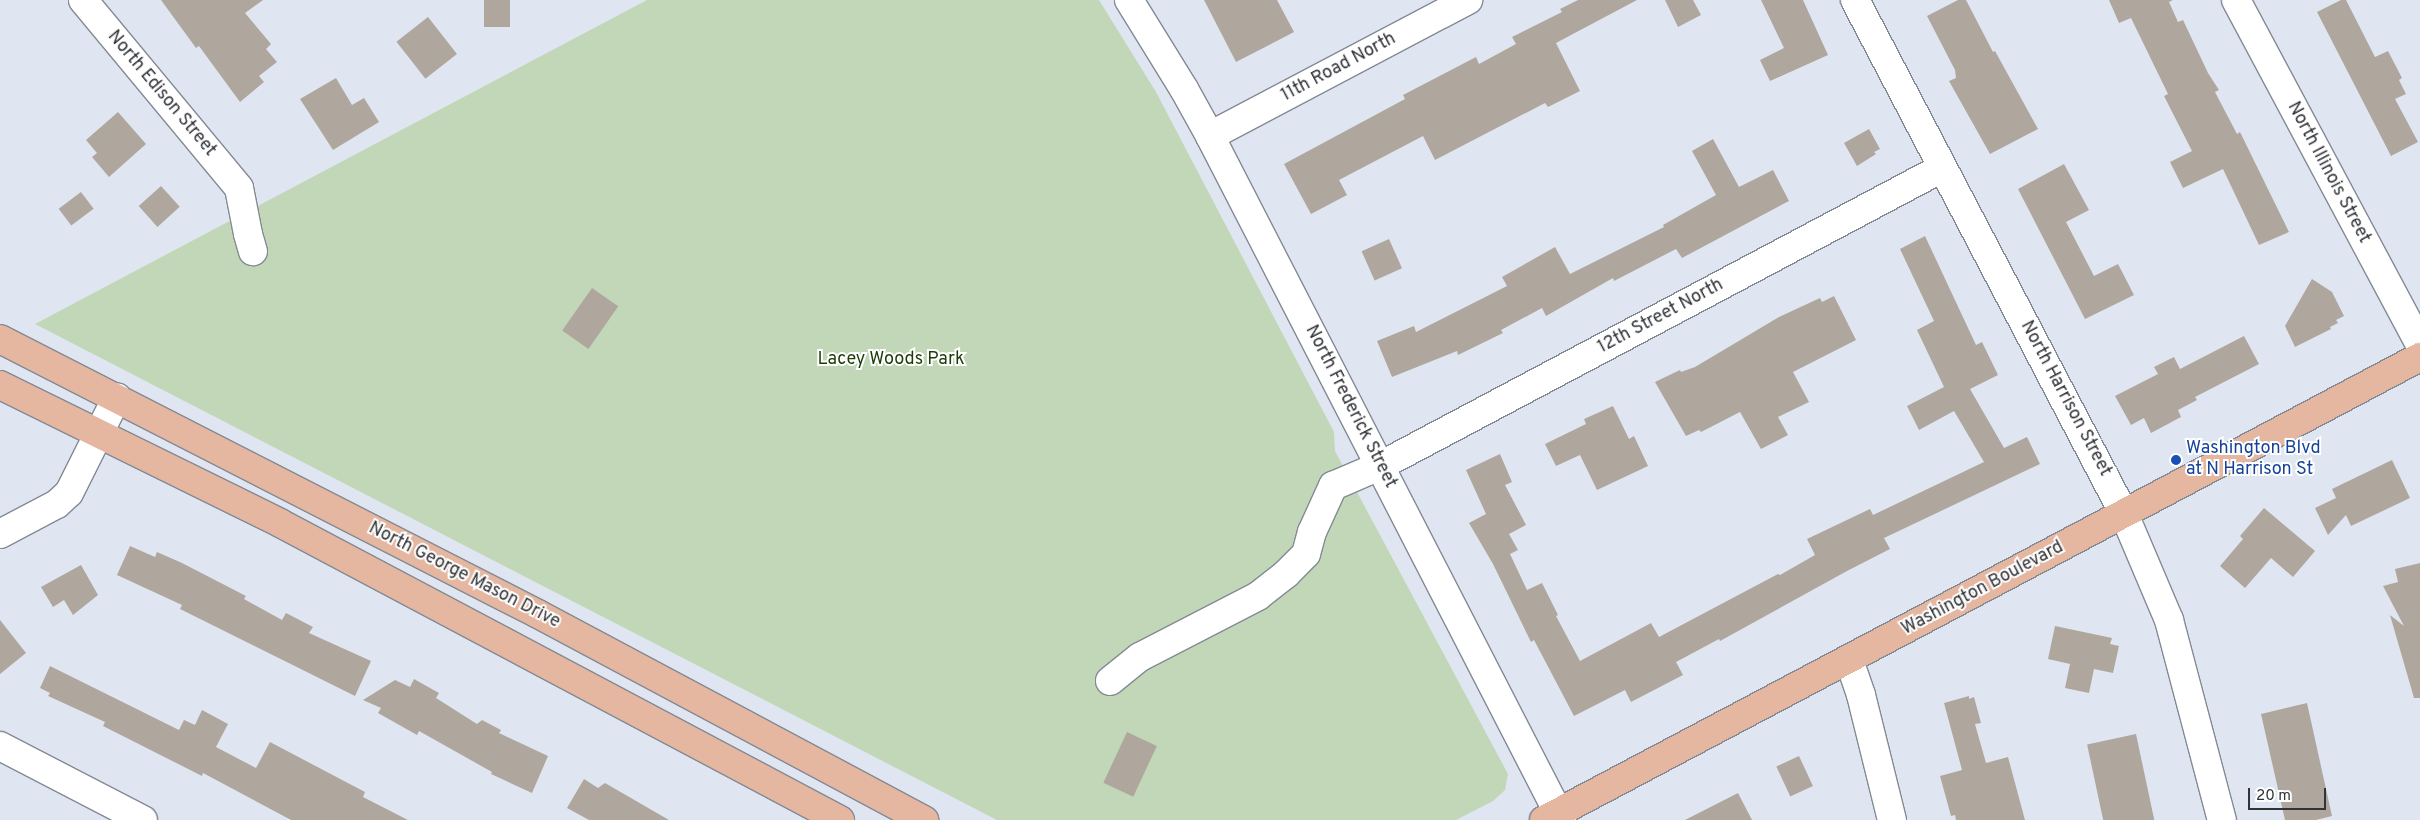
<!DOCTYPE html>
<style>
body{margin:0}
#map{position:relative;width:2420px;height:820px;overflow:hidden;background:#dfe6f1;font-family:Overpass,sans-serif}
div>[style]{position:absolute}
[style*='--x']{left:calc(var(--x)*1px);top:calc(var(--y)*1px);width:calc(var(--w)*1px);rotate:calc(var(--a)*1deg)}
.green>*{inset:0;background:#c1d7b7}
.building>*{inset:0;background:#afa79e;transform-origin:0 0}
.roads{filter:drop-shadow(1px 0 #838a94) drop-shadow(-1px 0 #838a94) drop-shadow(0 1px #838a94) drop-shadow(0 -1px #838a94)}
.minor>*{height:28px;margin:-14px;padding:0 14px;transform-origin:14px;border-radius:14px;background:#fff}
.major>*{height:28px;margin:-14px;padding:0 14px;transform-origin:14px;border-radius:14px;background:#e5b6a0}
.dots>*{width:14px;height:14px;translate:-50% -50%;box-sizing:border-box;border:2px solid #fff;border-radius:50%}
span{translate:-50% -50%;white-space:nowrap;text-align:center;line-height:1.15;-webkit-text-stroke:4px #fff;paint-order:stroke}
.street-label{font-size:18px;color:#303337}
.park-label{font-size:18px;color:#1d3a09}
.transit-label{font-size:18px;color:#164399}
.left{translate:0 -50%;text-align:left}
.scale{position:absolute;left:2248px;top:788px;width:78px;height:22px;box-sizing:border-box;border:2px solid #303337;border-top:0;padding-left:6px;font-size:15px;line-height:18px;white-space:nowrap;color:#303337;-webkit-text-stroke:4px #fff;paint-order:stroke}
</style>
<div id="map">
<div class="green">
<div style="clip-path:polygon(647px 0,1099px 0,1156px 92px,1334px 432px,1335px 451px,1508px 774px,1505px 790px,1493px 801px,1456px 820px,997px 820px,35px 324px)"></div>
</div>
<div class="building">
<div style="clip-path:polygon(161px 0,263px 0,245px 13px,271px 44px,266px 49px,277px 62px,259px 76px,264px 82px,240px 102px,199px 46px,196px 48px)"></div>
<div style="left:484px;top:0;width:26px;height:27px"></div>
<div style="clip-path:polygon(1204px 0,1277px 0,1294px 32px,1236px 62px)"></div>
<div style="clip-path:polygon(1578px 0,1637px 0,1556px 43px,1580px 91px,1548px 107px,1545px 103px,1435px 160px,1423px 136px,1339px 180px,1347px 195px,1311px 214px,1284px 164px,1405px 99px,1403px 95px,1476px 57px,1479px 64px,1516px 44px,1512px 37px,1562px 12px,1560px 9px)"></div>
<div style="clip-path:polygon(1665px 0,1693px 0,1701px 15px,1678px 27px)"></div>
<div style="clip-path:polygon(1761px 0,1803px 0,1828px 55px,1770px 81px,1760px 60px,1784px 48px)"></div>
<div style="clip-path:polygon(1958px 0,1966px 0,1993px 52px,1995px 51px,2038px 129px,1990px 154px,1949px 81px,1956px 78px,1955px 70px,1927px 16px)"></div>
<div style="clip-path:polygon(2109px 0,2173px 0,2169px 2px,2178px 22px,2183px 20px,2208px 73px,2219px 90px,2215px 92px,2237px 134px,2240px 132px,2289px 232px,2259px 245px,2223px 169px,2183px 188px,2170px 162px,2192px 151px,2164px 96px,2168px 94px,2131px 18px,2119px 23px)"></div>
<div style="clip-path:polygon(2341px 0,2346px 0,2375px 57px,2388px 51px,2402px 78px,2399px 80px,2406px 94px,2395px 99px,2418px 142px,2391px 156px,2317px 12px)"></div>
<div style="left:428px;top:17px;width:47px;height:40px;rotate:52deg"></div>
<div style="clip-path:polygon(336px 78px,352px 105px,364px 98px,379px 122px,333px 150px,300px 99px)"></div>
<div style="clip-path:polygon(118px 112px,146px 144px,109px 177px,92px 157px,97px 153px,86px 140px)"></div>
<div style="clip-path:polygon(1869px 129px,1880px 149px,1874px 152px,1876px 154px,1857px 166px,1844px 143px)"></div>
<div style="clip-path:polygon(1713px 139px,1739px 187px,1773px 170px,1789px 201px,1682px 258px,1676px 249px,1614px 281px,1613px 278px,1546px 316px,1542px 308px,1501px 330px,1503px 333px,1458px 355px,1457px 351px,1392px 377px,1377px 341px,1414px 326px,1416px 332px,1507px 286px,1502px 277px,1555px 247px,1570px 274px,1664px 227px,1663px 225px,1716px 195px,1692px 151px)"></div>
<div style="clip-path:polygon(2064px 164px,2089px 210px,2066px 222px,2094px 276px,2118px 264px,2134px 295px,2085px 319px,2018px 189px)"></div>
<div style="left:161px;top:186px;width:28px;height:30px;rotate:48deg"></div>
<div style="left:81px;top:192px;width:21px;height:28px;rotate:53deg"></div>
<div style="clip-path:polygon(1925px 236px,1976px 345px,1982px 342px,1998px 375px,1970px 389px,2004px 448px,2027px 437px,2040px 464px,1884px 538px,1890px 549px,1847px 571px,1720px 641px,1719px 639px,1676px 662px,1683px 675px,1631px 702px,1625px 690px,1574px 716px,1534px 640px,1531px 642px,1493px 564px,1469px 523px,1486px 514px,1466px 470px,1500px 454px,1512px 482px,1505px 485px,1526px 525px,1509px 534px,1518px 550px,1510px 554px,1527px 590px,1542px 583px,1558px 615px,1556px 616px,1580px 661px,1651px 623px,1659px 637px,1778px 574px,1780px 575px,1815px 555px,1807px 539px,1870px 509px,1873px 515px,1984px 462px,1954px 411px,1919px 430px,1907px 406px,1944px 387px,1917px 330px,1934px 321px,1900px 249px)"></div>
<div style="left:1389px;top:239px;width:32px;height:30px;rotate:66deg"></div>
<div style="clip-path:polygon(2312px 279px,2332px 292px,2344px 316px,2336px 320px,2338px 323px,2330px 327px,2331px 329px,2295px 347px,2285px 326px)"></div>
<div style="left:592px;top:288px;width:32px;height:52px;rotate:35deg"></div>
<div style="clip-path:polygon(1834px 296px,1856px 340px,1793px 372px,1809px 402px,1778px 417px,1788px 435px,1761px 449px,1740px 412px,1701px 432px,1699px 430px,1686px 436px,1655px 382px,1680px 370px,1681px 372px,1695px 367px,1779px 317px,1820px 298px,1822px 302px)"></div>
<div style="clip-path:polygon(2244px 336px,2259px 364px,2195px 397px,2197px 400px,2178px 410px,2181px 417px,2151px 433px,2144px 418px,2131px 425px,2115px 396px,2158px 374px,2154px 367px,2174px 357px,2180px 369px)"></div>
<div style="clip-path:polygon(1613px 406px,1629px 439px,1634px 436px,1648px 466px,1597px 490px,1580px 455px,1556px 466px,1545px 444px,1586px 424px,1584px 419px)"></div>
<div style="clip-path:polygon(2392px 460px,2410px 498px,2351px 526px,2346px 515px,2328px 535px,2315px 508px,2336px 498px,2332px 489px)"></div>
<div style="clip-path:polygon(2264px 508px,2315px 551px,2293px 577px,2271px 558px,2245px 588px,2220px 566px,2243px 539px,2240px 536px)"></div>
<div style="clip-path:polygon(130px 546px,155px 557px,157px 552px,182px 563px,246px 596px,244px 599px,282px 620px,286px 613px,313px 627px,309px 633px,371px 661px,355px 696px,180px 609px,182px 605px,117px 575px)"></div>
<div style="clip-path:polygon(2420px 563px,2420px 698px,2414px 698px,2390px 615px,2404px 626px,2383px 586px,2398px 582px,2395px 569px)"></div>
<div style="clip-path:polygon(81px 565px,98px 595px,73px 615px,64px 600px,53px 607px,41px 587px)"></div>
<div style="clip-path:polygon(0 620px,26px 653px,0 674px)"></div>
<div style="clip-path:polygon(2055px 626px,2112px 638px,2110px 644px,2119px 646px,2113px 673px,2094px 669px,2089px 693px,2065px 688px,2070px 664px,2048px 659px)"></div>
<div style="clip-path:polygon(50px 666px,179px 730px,184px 720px,195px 725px,202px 710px,228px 724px,216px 747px,256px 768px,270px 742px,365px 792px,363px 797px,408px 820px,291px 820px,203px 773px,202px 776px,103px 726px,105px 722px,48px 696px,50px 693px,40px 688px)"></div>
<div style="clip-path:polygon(414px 679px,439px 693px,436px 698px,477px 724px,482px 720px,501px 730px,499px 733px,548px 756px,532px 793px,491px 774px,492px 772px,419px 731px,417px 735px,378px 713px,381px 708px,363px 700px,395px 680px,410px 687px)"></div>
<div style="clip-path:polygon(1969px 696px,1969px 699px,1974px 697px,1981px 723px,1975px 724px,1986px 763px,2008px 757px,2025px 820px,1956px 820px,1955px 815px,1951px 816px,1940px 776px,1962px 770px,1944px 703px)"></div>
<div style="clip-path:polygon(2307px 703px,2332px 816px,2316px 820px,2285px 820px,2261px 714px)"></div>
<div style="left:1127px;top:732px;width:33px;height:56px;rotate:25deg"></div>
<div style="left:2136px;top:734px;width:88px;height:50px;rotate:78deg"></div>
<div style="left:1799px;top:756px;width:33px;height:25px;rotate:65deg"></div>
<div style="clip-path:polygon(584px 779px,598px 788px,605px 783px,669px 820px,589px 820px,567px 808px)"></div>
<div style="clip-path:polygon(1738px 793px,1752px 820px,1685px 820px)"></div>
</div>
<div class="roads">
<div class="minor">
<div style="--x:83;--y:0;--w:244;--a:50.3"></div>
<div style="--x:239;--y:188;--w:47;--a:78.9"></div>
<div style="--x:248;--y:234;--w:18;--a:74"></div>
<div style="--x:1129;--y:0;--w:105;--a:58.3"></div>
<div style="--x:1184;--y:89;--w:54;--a:61"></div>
<div style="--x:1210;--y:136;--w:769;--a:62.77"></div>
<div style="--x:1855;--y:0;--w:580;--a:62.37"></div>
<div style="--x:2124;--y:514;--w:115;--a:67"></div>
<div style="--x:2169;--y:620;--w:207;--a:75.2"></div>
<div style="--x:2236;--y:0;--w:391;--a:61.9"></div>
<div style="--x:1210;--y:136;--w:292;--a:-27.8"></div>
<div style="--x:0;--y:534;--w:64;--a:-27.8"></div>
<div style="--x:57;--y:504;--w:16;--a:-43"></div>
<div style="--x:69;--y:493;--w:107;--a:-63.4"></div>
<div style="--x:1849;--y:660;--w:37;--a:71"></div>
<div style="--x:1861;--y:695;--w:129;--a:76.1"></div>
<div style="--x:1110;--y:681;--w:38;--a:-39"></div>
<div style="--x:1140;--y:657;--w:133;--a:-27.3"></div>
<div style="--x:1258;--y:596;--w:36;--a:-38"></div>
<div style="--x:1286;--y:574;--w:28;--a:-45"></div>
<div style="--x:1306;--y:554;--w:23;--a:-75"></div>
<div style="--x:1312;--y:532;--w:51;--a:-65.5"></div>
<div style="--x:1333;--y:486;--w:51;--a:-23.1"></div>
<div style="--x:1380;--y:466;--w:636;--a:-27.93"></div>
<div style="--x:0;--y:746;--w:161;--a:27.4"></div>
</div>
<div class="major">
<div style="--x:0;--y:339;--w:604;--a:27.07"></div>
<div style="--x:538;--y:614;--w:438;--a:28.1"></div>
<div style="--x:0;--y:385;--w:312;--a:26.2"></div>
<div style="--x:280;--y:523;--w:634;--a:27.94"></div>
<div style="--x:1544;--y:820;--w:991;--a:-27.86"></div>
</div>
</div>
<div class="dots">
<div style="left:2176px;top:460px;background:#1a4fb4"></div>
</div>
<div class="street-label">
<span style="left:1339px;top:68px;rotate:-28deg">11th Road North</span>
<span style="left:161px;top:94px;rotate:50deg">North Edison Street</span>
<span style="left:2328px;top:173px;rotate:62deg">North Illinois Street</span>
<span style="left:1661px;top:317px;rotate:-28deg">12th Street North</span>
<span style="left:2065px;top:399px;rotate:62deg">North Harrison Street</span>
<span style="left:1350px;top:407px;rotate:63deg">North Frederick Street</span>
<span style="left:464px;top:576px;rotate:27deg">North George Mason Drive</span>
<span style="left:1983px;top:589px;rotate:-28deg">Washington Boulevard</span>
</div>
<div class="park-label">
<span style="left:891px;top:360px">Lacey Woods Park</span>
</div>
<div class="transit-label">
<span class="left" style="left:2186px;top:460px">Washington Blvd<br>at N Harrison St</span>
</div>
<div class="scale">20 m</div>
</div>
